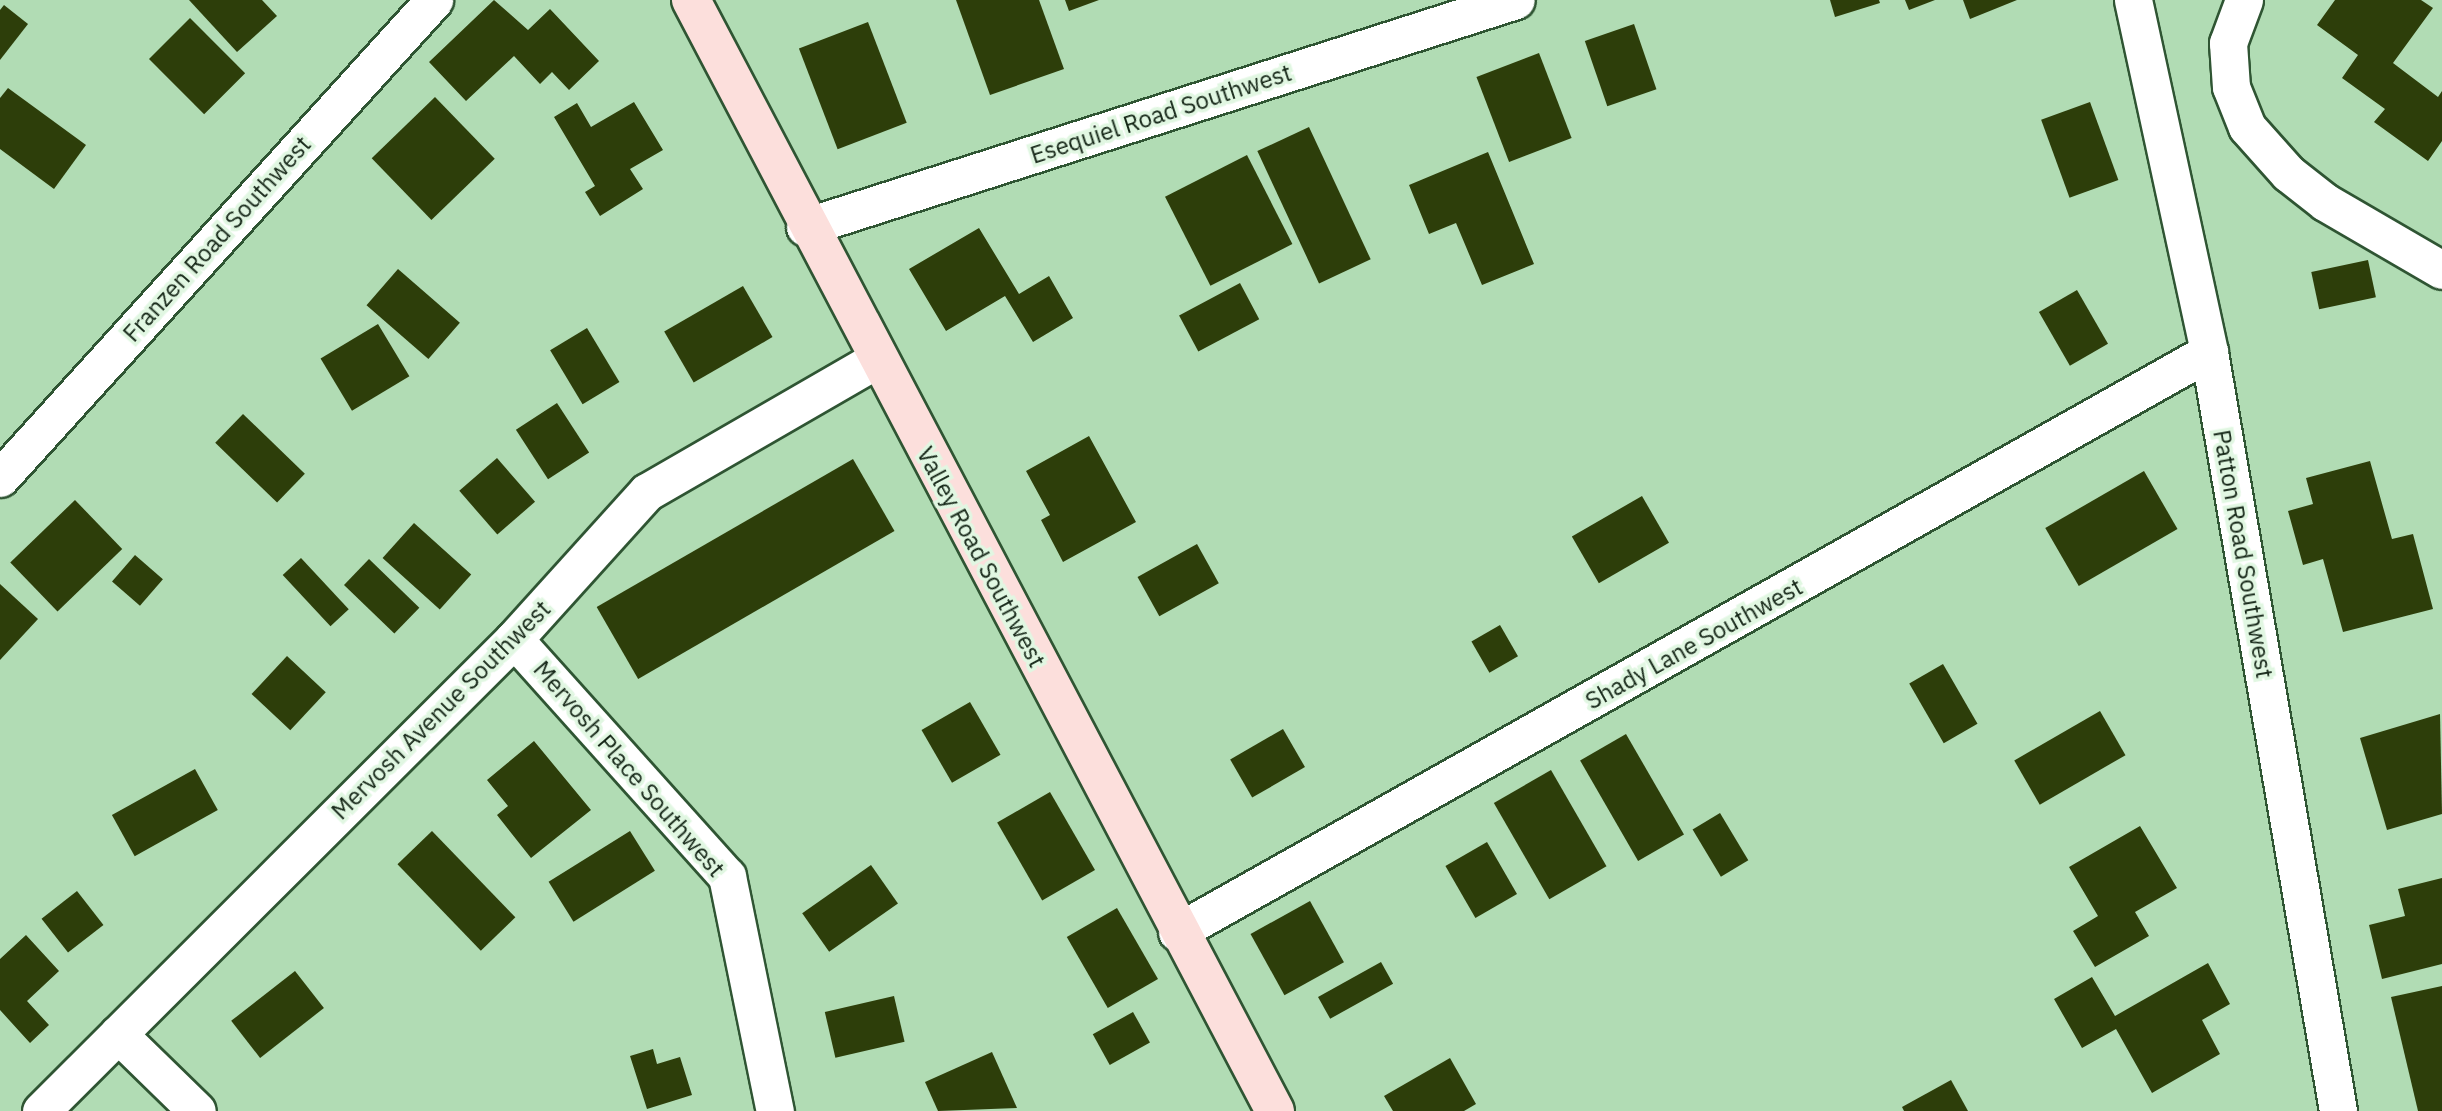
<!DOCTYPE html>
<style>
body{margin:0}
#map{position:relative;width:2442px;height:1111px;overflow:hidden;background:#b1dcb4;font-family:"IBM Plex Sans",sans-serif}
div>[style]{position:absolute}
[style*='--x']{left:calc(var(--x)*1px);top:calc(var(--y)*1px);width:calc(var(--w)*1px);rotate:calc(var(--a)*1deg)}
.building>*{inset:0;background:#2d3e0a;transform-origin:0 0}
.roads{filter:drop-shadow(2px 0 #2f5533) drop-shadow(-2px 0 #2f5533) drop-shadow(0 2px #2f5533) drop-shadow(0 -2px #2f5533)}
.street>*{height:37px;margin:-18.5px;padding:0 18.5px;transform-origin:18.5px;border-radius:18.5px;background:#fff}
.secondary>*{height:38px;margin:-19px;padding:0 19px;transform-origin:19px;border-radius:19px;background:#fcdfdc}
span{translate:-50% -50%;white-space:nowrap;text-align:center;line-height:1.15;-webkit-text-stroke:7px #e1f7e2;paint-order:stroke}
.street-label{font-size:24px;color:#152617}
</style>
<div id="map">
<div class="building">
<div style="clip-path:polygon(189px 0,262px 0,277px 16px,237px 52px)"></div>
<div style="clip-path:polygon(494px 0,528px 30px,550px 9px,599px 61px,569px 90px,552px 72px,540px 84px,514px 56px,466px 101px,429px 62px)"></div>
<div style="clip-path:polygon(956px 0,1039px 0,1064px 69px,990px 95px)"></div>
<div style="clip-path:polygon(1065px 0,1099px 0,1069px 11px)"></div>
<div style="clip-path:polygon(1830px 0,1879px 0,1880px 3px,1835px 17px)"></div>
<div style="clip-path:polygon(1905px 0,1935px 0,1909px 10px)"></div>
<div style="clip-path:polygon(1963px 0,2017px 0,1970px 19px)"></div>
<div style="clip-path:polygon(2335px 0,2421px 0,2433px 8px,2393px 63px,2438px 97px,2442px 91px,2442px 141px,2428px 161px,2374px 122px,2385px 109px,2342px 78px,2358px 55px,2317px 25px)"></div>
<div style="clip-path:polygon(4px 5px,28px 24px,0 60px,0 10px)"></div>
<div style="left:190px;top:18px;width:78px;height:58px;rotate:45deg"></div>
<div style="left:868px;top:22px;width:108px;height:74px;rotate:69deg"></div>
<div style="left:1634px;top:24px;width:69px;height:52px;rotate:71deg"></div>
<div style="left:1539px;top:53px;width:91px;height:67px;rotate:69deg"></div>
<div style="clip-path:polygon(8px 88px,86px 145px,54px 189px,0 149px,0 98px)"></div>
<div style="left:435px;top:97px;width:86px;height:88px;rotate:46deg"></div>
<div style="clip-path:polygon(634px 102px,663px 150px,630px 169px,643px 189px,600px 216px,585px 192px,595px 186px,554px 117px,577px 103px,591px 127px)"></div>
<div style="left:2090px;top:102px;width:83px;height:52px;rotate:70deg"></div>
<div style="left:1309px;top:127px;width:146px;height:57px;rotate:65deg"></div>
<div style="clip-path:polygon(1488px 152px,1534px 264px,1482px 285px,1456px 223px,1429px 234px,1409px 185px)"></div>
<div style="left:1247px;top:155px;width:100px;height:92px;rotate:63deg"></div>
<div style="clip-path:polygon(979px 228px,1019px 294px,1049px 276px,1073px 318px,1033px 342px,1005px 296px,946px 331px,909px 269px)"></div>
<div style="left:2368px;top:260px;width:38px;height:58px;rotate:78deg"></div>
<div style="left:398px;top:269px;width:82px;height:48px;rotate:41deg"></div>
<div style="left:1240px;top:283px;width:41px;height:69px;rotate:62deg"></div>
<div style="left:743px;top:286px;width:59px;height:91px;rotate:60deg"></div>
<div style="left:2077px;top:290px;width:62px;height:44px;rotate:60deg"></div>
<div style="left:378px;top:324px;width:61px;height:67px;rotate:59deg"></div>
<div style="left:587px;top:328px;width:63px;height:43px;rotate:59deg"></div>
<div style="left:557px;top:403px;width:59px;height:49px;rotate:57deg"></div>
<div style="left:243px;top:414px;width:86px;height:40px;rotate:44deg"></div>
<div style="clip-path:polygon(1089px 436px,1136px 522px,1063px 562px,1041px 520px,1050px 515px,1026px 471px)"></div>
<div style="left:497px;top:458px;width:58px;height:50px;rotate:49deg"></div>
<div style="left:853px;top:459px;width:83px;height:296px;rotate:60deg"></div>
<div style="clip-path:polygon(2370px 461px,2392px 539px,2413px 534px,2433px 609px,2343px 632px,2323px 559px,2303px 565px,2288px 511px,2313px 504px,2306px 478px)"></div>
<div style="left:2144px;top:471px;width:67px;height:114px;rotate:60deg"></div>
<div style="left:1642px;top:496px;width:54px;height:81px;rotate:60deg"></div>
<div style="left:75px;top:500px;width:68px;height:90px;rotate:46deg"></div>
<div style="left:414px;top:523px;width:77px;height:47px;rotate:42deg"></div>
<div style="left:1197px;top:544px;width:45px;height:68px;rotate:61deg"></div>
<div style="left:135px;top:555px;width:37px;height:35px;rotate:41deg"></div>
<div style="left:301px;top:558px;width:70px;height:25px;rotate:47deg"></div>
<div style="left:369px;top:559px;width:70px;height:36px;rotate:44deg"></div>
<div style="clip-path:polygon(0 584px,38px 619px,0 660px)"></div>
<div style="left:1500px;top:625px;width:36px;height:33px;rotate:60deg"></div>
<div style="left:287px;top:656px;width:53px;height:52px;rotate:43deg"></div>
<div style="left:1943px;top:664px;width:69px;height:39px;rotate:60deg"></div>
<div style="left:970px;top:702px;width:61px;height:56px;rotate:60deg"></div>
<div style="left:2100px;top:711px;width:51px;height:99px;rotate:60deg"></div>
<div style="clip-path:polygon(2440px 714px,2442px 814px,2387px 830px,2360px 738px)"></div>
<div style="left:1283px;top:729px;width:44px;height:61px;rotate:60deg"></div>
<div style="left:1626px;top:734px;width:116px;height:53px;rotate:60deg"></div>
<div style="clip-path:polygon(534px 741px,591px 810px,531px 858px,497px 815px,508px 806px,487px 780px)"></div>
<div style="left:195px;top:769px;width:47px;height:95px;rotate:61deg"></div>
<div style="left:1551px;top:770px;width:111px;height:66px;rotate:60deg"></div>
<div style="left:1050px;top:792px;width:90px;height:61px;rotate:60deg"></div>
<div style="left:1720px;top:813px;width:55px;height:32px;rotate:59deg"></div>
<div style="clip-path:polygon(2140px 826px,2177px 888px,2135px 912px,2149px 936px,2095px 967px,2073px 931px,2098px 916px,2069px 867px)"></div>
<div style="left:432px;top:831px;width:120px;height:48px;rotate:46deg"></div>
<div style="left:630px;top:831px;width:47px;height:96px;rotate:58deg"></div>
<div style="left:1487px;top:842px;width:60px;height:48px;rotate:60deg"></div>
<div style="left:871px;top:865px;width:47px;height:84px;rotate:55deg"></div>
<div style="clip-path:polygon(2442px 878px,2442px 964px,2382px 979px,2369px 925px,2405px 916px,2398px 889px)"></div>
<div style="left:77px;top:891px;width:43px;height:45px;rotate:52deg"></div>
<div style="left:1310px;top:901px;width:70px;height:68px;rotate:61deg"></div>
<div style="left:1117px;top:908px;width:82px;height:58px;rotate:60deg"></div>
<div style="clip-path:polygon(26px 935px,59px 971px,27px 1001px,49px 1025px,30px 1043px,0 1010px,0 959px)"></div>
<div style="left:1381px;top:962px;width:25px;height:72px;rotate:61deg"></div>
<div style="clip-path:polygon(2208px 963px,2230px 1004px,2202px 1020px,2220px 1054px,2152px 1093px,2116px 1029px,2082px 1048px,2054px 999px,2092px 977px,2115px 1016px)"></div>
<div style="left:295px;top:971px;width:47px;height:81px;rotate:52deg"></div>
<div style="clip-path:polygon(2442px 986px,2442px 1111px,2418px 1111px,2391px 997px)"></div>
<div style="left:894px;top:996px;width:47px;height:71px;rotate:77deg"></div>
<div style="left:1133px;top:1012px;width:35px;height:46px;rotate:61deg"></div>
<div style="clip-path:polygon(653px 1049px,657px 1064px,680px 1057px,692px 1095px,647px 1109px,630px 1056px)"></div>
<div style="clip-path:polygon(992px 1052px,1017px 1108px,938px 1111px,925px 1082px)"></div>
<div style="clip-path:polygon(1450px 1058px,1476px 1104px,1464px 1111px,1393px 1111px,1384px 1096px)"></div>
<div style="clip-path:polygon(1951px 1080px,1968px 1111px,1904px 1111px,1902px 1107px)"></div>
</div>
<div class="roads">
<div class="street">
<div style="--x:2133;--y:0;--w:360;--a:77.8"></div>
<div style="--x:2209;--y:352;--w:770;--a:80.35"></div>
<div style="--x:2244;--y:0;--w:46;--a:110.4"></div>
<div style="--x:2228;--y:43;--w:44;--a:86.1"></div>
<div style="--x:2231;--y:87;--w:43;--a:68.2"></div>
<div style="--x:2247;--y:127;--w:62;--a:48.3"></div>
<div style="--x:2288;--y:173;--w:47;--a:38.1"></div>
<div style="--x:2325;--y:202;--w:135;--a:30.2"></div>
<div style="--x:805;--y:227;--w:746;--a:-17.71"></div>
<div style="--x:0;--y:478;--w:646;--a:-47.76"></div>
<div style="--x:514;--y:639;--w:319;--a:48.1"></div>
<div style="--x:727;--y:876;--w:240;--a:78.5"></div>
<div style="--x:1177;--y:932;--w:1184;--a:-29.34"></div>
<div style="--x:118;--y:1034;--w:110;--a:44.3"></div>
<div style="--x:41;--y:1111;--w:668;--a:-44.94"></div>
<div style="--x:514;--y:639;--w:198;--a:-47.9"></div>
<div style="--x:647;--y:492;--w:266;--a:-30"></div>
</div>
<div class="secondary">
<div style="--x:691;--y:0;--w:1255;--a:62.27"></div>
</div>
</div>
<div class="street-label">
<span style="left:1161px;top:114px;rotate:-18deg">Esequiel Road Southwest</span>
<span style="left:217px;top:239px;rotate:-48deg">Franzen Road Southwest</span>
<span style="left:2243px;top:554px;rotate:80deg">Patton Road Southwest</span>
<span style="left:981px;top:557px;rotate:62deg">Valley Road Southwest</span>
<span style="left:1694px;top:644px;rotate:-29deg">Shady Lane Southwest</span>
<span style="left:441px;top:710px;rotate:-45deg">Mervosh Avenue Southwest</span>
<span style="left:629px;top:769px;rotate:49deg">Mervosh Place Southwest</span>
</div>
</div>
